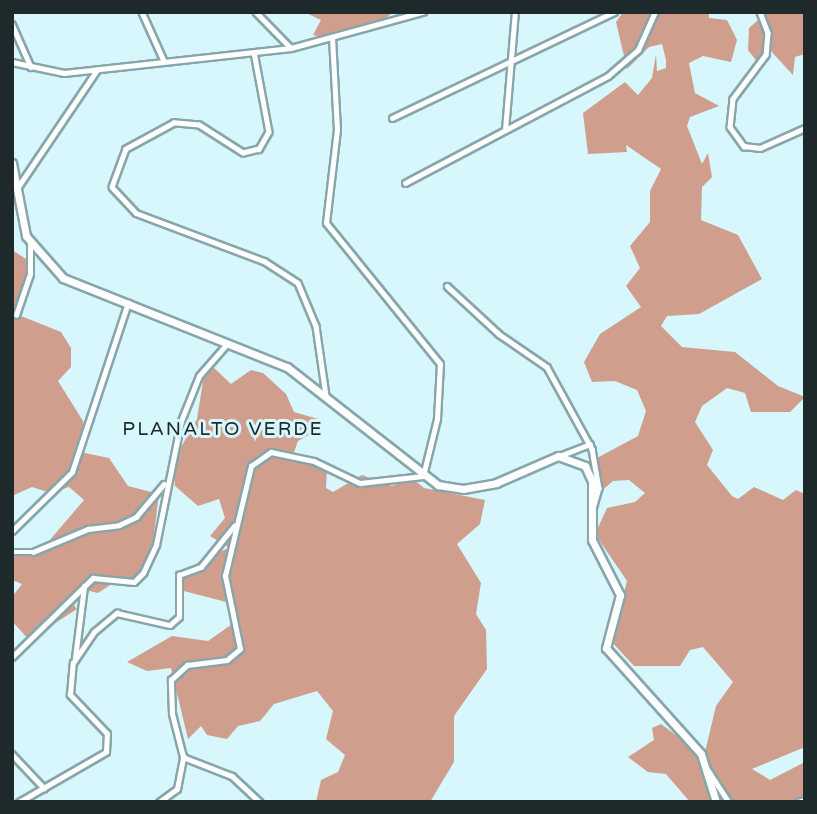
<!DOCTYPE html>
<style>
body{margin:0}
#map{position:relative;width:817px;height:814px;overflow:hidden;background:#d7f7fc;font-family:"Varela Round",sans-serif}
div>[style]{position:absolute}
[style*='--x']{left:calc(var(--x)*1px);top:calc(var(--y)*1px);width:calc(var(--w)*1px);rotate:calc(var(--a)*1deg)}
.forest>*{inset:0;background:#cf9e8d}
.roads{filter:drop-shadow(2px 0 #87a6aa) drop-shadow(-2px 0 #87a6aa) drop-shadow(0 2px #87a6aa) drop-shadow(0 -2px #87a6aa)}
.street>*{height:4.5px;margin:-2.25px;padding:0 2.25px;transform-origin:2.25px;border-radius:2.25px;background:#fff}
.secondary>*{height:7px;margin:-3.5px;padding:0 3.5px;transform-origin:3.5px;border-radius:3.5px;background:#fff}
span{translate:-50% -50%;white-space:nowrap;text-align:center;line-height:1.15;-webkit-text-stroke:6px #d7f7fc;paint-order:stroke}
.neighbourhood-label{font-size:19px;color:#1d292b;letter-spacing:2px}
.frame{position:absolute;inset:0;border:14px solid #1d292b;pointer-events:none}
</style>
<div id="map">
<div class="forest">
<div style="clip-path:polygon(304px 12px,393px 12px,383px 21px,322px 37px,313px 35px,321px 20px)"></div>
<div style="clip-path:polygon(623px 12px,709px 12px,709px 18px,727px 20px,737px 40px,731px 62px,703px 56px,689px 63px,695px 93px,719px 106px,690px 117px,687px 126px,702px 164px,708px 153px,712px 177px,702px 187px,701px 220px,738px 235px,762px 279px,699px 314px,667px 316px,661px 326px,682px 347px,735px 352px,778px 386px,805px 397px,790px 412px,751px 412px,745px 393px,727px 388px,702px 406px,695px 422px,713px 450px,707px 465px,732px 496px,738px 499px,754px 487px,783px 500px,796px 490px,805px 494px,805px 747px,752px 769px,770px 780px,805px 762px,805px 802px,731px 802px,711px 774px,711px 802px,690px 802px,666px 774px,648px 772px,628px 757px,654px 740px,652px 728px,661px 724px,704px 756px,716px 706px,733px 682px,703px 647px,690px 650px,680px 666px,634px 666px,611px 641px,627px 581px,595px 534px,607px 508px,635px 502px,645px 493px,629px 480px,613px 481px,599px 493px,594px 472px,597px 458px,638px 436px,646px 411px,637px 390px,615px 381px,592px 382px,584px 362px,600px 334px,641px 307px,626px 286px,640px 268px,630px 246px,650px 222px,650px 191px,661px 169px,626px 145px,627px 152px,588px 154px,583px 113px,625px 82px,638px 95px,652px 78px,656px 54px,657px 71px,666px 68px,666px 60px,662px 44px,649px 47px,627px 69px,616px 22px)"></div>
<div style="clip-path:polygon(767px 12px,805px 12px,805px 54px,795px 57px,793px 75px,768px 48px,766px 61px,758px 63px,748px 50px,749px 28px)"></div>
<div style="clip-path:polygon(12px 250px,34px 264px,16px 314px,61px 332px,71px 348px,71px 367px,58px 381px,83px 421px,87px 437px,80px 452px,109px 458px,128px 486px,159px 494px,150px 565px,138px 586px,113px 583px,98px 593px,76px 588px,69px 598px,77px 609px,29px 640px,12px 621px,12px 597px,22px 584px,12px 580px,12px 548px,43px 548px,84px 500px,69px 487px,51px 493px,32px 487px,12px 496px)"></div>
<div style="clip-path:polygon(213px 367px,231px 384px,251px 370px,263px 373px,286px 394px,294px 412px,318px 419px,316px 431px,298px 441px,292px 458px,327px 469px,326px 488px,333px 492px,362px 475px,392px 486px,412px 478px,424px 488px,485px 500px,480px 524px,457px 544px,481px 583px,476px 614px,486px 630px,487px 669px,454px 716px,454px 762px,430px 802px,316px 802px,321px 780px,338px 772px,345px 755px,326px 739px,333px 711px,317px 691px,274px 704px,260px 721px,238px 726px,227px 739px,207px 735px,201px 726px,188px 739px,171px 668px,147px 671px,127px 662px,172px 636px,208px 641px,235px 622px,234px 604px,180px 590px,182px 577px,204px 557px,230px 548px,210px 536px,225px 518px,219px 499px,198px 506px,175px 486px,173px 461px,197px 419px,204px 375px)"></div>
</div>
<div class="roads">
<div class="street">
<div style="--x:142;--y:12;--w:54;--a:65.8"></div>
<div style="--x:256;--y:12;--w:50;--a:45.8"></div>
<div style="--x:760;--y:12;--w:22;--a:69"></div>
<div style="--x:768;--y:33;--w:22;--a:95"></div>
<div style="--x:766;--y:55;--w:55;--a:126.9"></div>
<div style="--x:733;--y:99;--w:28;--a:96"></div>
<div style="--x:730;--y:127;--w:24;--a:54"></div>
<div style="--x:744;--y:146;--w:16;--a:7"></div>
<div style="--x:760;--y:148;--w:49;--a:-24"></div>
<div style="--x:12;--y:24;--w:47;--a:66.2"></div>
<div style="--x:254;--y:52;--w:81;--a:79.4"></div>
<div style="--x:269;--y:132;--w:20;--a:120"></div>
<div style="--x:259;--y:149;--w:16;--a:166"></div>
<div style="--x:243;--y:153;--w:52;--a:-147.5"></div>
<div style="--x:199;--y:125;--w:25;--a:-175"></div>
<div style="--x:174;--y:123;--w:55;--a:151.6"></div>
<div style="--x:126;--y:149;--w:40;--a:110.2"></div>
<div style="--x:112;--y:187;--w:35;--a:47"></div>
<div style="--x:136;--y:213;--w:137;--a:20.6"></div>
<div style="--x:264;--y:261;--w:40;--a:32.9"></div>
<div style="--x:298;--y:283;--w:47;--a:67.3"></div>
<div style="--x:316;--y:326;--w:70;--a:81.8"></div>
<div style="--x:12;--y:62;--w:53;--a:11.9"></div>
<div style="--x:64;--y:73;--w:228;--a:-6.3"></div>
<div style="--x:291;--y:48;--w:137;--a:-15.3"></div>
<div style="--x:392;--y:118;--w:246;--a:-25.5"></div>
<div style="--x:505;--y:130;--w:118;--a:-85.2"></div>
<div style="--x:405;--y:183;--w:229;--a:-27.8"></div>
<div style="--x:608;--y:76;--w:40;--a:-41"></div>
<div style="--x:638;--y:50;--w:42;--a:-65.9"></div>
<div style="--x:18;--y:187;--w:141;--a:-56"></div>
<div style="--x:447;--y:286;--w:71;--a:42.7"></div>
<div style="--x:499;--y:334;--w:58;--a:34.5"></div>
<div style="--x:547;--y:367;--w:94;--a:61.2"></div>
<div style="--x:592;--y:449;--w:40;--a:80"></div>
<div style="--x:599;--y:488;--w:19;--a:106"></div>
<div style="--x:16;--y:315;--w:43;--a:-71.1"></div>
<div style="--x:30;--y:274;--w:30;--a:-90"></div>
<div style="--x:559;--y:456;--w:33;--a:-21"></div>
<div style="--x:12;--y:531;--w:84;--a:-44.5"></div>
<div style="--x:72;--y:472;--w:178;--a:-71.7"></div>
<div style="--x:12;--y:552;--w:21;--a:0"></div>
<div style="--x:33;--y:552;--w:60;--a:-22.7"></div>
<div style="--x:88;--y:529;--w:31;--a:-7"></div>
<div style="--x:119;--y:525;--w:19;--a:-25"></div>
<div style="--x:136;--y:517;--w:43;--a:-49.7"></div>
<div style="--x:12;--y:657;--w:113;--a:-44.3"></div>
<div style="--x:93;--y:578;--w:41;--a:5.6"></div>
<div style="--x:134;--y:582;--w:13;--a:-45"></div>
<div style="--x:143;--y:573;--w:31;--a:-65"></div>
<div style="--x:156;--y:545;--w:126;--a:-78.6"></div>
<div style="--x:181;--y:421;--w:48;--a:-68.2"></div>
<div style="--x:199;--y:376;--w:43;--a:-48.8"></div>
<div style="--x:75;--y:658;--w:72;--a:-82.8"></div>
<div style="--x:12;--y:754;--w:47;--a:46.7"></div>
<div style="--x:183;--y:757;--w:44;--a:-104.3"></div>
<div style="--x:172;--y:714;--w:34;--a:-92"></div>
<div style="--x:171;--y:680;--w:22;--a:-43"></div>
<div style="--x:187;--y:665;--w:40;--a:-7.1"></div>
<div style="--x:227;--y:660;--w:17;--a:-40"></div>
<div style="--x:240;--y:649;--w:75;--a:-101.6"></div>
<div style="--x:225;--y:576;--w:113;--a:-76.7"></div>
<div style="--x:251;--y:466;--w:24;--a:-35"></div>
<div style="--x:271;--y:452;--w:44;--a:11.8"></div>
<div style="--x:314;--y:461;--w:51;--a:25.6"></div>
<div style="--x:360;--y:483;--w:63;--a:-6.3"></div>
<div style="--x:423;--y:476;--w:59;--a:-76.2"></div>
<div style="--x:437;--y:419;--w:55;--a:-86.9"></div>
<div style="--x:440;--y:364;--w:181;--a:-129"></div>
<div style="--x:326;--y:223;--w:94;--a:-83.3"></div>
<div style="--x:337;--y:130;--w:91;--a:-93.1"></div>
<div style="--x:708;--y:770;--w:38;--a:57"></div>
<div style="--x:19;--y:802;--w:100;--a:-29.9"></div>
<div style="--x:106;--y:752;--w:18;--a:-87"></div>
<div style="--x:107;--y:734;--w:54;--a:-133.5"></div>
<div style="--x:70;--y:695;--w:32;--a:-85"></div>
<div style="--x:73;--y:663;--w:37;--a:-56"></div>
<div style="--x:94;--y:632;--w:30;--a:-40"></div>
<div style="--x:117;--y:613;--w:54;--a:12.8"></div>
<div style="--x:170;--y:625;--w:12;--a:-42"></div>
<div style="--x:179;--y:617;--w:42;--a:-90"></div>
<div style="--x:179;--y:575;--w:23;--a:-20"></div>
<div style="--x:201;--y:567;--w:53;--a:-51.2"></div>
<div style="--x:159;--y:802;--w:22;--a:-36"></div>
<div style="--x:177;--y:789;--w:33;--a:-79"></div>
<div style="--x:183;--y:757;--w:53;--a:21.2"></div>
<div style="--x:232;--y:776;--w:38;--a:43"></div>
<div style="--x:798;--y:802;--w:7;--a:-16"></div>
</div>
<div class="secondary">
<div style="--x:12;--y:163;--w:74;--a:79.1"></div>
<div style="--x:26;--y:236;--w:56;--a:48.6"></div>
<div style="--x:63;--y:278;--w:241;--a:21.7"></div>
<div style="--x:287;--y:367;--w:192;--a:38"></div>
<div style="--x:438;--y:485;--w:25;--a:9"></div>
<div style="--x:463;--y:489;--w:34;--a:-10"></div>
<div style="--x:496;--y:483;--w:68;--a:-23.5"></div>
<div style="--x:558;--y:456;--w:29;--a:20"></div>
<div style="--x:585;--y:466;--w:17;--a:65"></div>
<div style="--x:592;--y:481;--w:59;--a:90"></div>
<div style="--x:592;--y:540;--w:62;--a:63"></div>
<div style="--x:620;--y:595;--w:55;--a:104.8"></div>
<div style="--x:606;--y:648;--w:142;--a:48.1"></div>
<div style="--x:701;--y:754;--w:50;--a:72.6"></div>
</div>
</div>
<div class="neighbourhood-label">
<span style="left:223px;top:430px">PLANALTO VERDE</span>
</div>
<div class="frame"></div>
</div>
